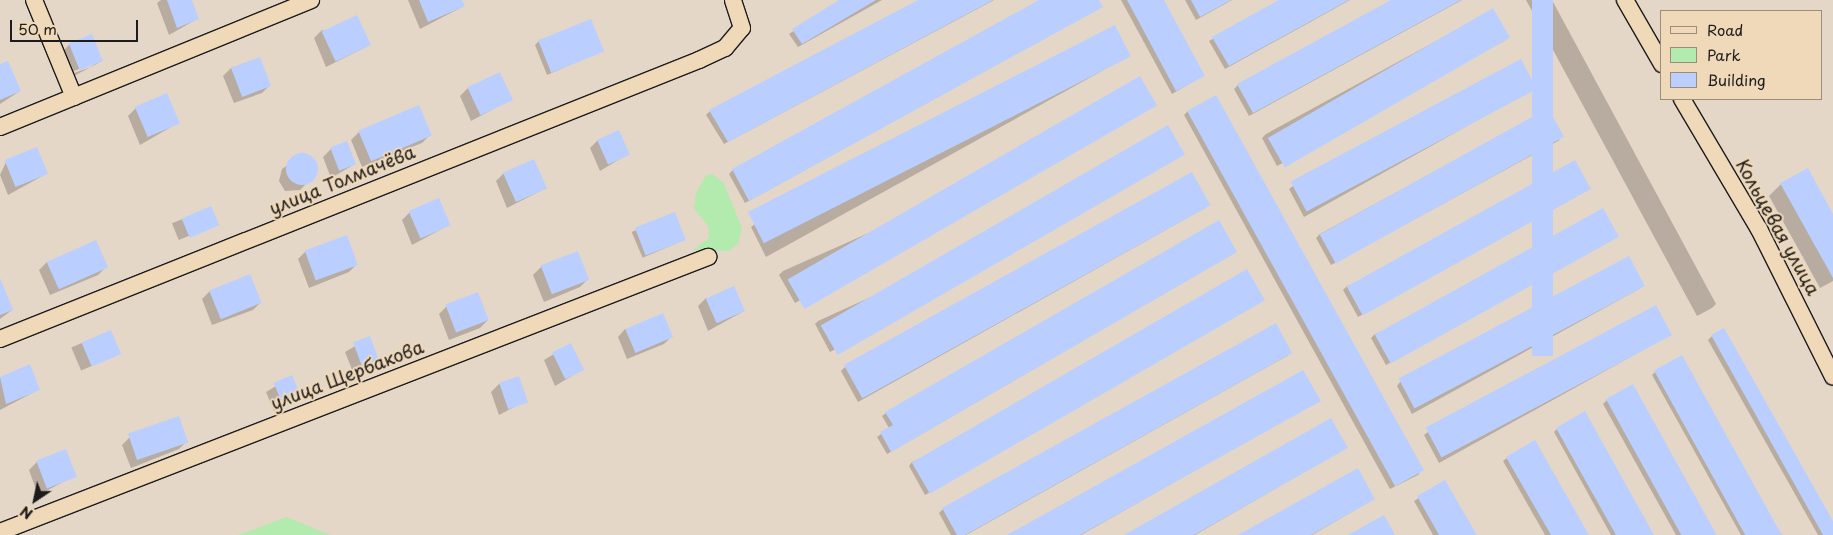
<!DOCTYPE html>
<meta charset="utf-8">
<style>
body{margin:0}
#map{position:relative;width:1833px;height:535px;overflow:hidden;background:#e5d7c7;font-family:"Playpen Sans",sans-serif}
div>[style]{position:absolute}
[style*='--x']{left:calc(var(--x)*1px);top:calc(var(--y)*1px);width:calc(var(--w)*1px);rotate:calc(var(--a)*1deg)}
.green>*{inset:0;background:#b3eaad}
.shadow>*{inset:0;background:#0003;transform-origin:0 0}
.building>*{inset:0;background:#bacfff;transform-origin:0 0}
.round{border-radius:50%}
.roads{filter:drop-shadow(1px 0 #1c1c1c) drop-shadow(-1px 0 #1c1c1c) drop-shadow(0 1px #1c1c1c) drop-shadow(0 -1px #1c1c1c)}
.minor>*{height:16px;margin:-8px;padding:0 8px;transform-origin:8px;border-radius:8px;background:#f0d9b9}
span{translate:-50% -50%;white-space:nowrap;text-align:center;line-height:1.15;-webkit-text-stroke:4px #f0d9b9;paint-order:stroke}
.street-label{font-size:18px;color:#1c1c1c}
.legend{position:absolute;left:1660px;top:10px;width:162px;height:90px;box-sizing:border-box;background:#f0d9b9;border:1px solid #9b8d7a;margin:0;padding:6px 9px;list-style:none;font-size:15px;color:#1c1c1c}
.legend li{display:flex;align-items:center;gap:10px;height:25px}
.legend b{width:25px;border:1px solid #9b8d7a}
.north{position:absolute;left:10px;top:475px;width:50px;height:50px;-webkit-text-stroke:4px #f0d9b9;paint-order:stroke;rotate:214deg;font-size:14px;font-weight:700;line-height:20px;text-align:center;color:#1c1c1c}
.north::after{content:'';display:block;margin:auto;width:18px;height:22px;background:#1c1c1c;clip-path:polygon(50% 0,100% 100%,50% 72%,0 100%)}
.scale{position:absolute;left:10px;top:20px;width:128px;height:22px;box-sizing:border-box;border:2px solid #1c1c1c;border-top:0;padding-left:6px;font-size:15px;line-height:18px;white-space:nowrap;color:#1c1c1c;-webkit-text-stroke:4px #f0d9b9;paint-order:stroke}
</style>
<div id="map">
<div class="green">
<div style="clip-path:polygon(712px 174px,724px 183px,742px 228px,738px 244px,729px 251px,693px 250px,709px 238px,708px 226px,694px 208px,696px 193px,706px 175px)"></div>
<div style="clip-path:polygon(287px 517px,330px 535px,238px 535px)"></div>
</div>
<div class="shadow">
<div style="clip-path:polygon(161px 0,191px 0,197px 19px,169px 35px,157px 3px)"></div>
<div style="clip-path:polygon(408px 0,461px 0,464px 6px,420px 29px)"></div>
<div style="clip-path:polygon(841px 0,882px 0,798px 47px,789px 34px)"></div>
<div style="clip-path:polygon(921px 0,994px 0,724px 144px,706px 115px,710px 111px)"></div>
<div style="clip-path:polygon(1042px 0,1098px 0,1101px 7px,745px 203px,729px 174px,733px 170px)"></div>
<div style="clip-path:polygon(1121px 0,1162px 0,1203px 76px,1172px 94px)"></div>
<div style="clip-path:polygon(1185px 0,1232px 0,1196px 20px)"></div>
<div style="clip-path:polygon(1282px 0,1350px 0,1225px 69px,1209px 41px)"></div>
<div style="clip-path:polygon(1394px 0,1462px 0,1249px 116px,1234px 89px,1238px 85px)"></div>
<div style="clip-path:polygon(1526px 0,1552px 0,1716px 304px,1712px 308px,1697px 316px)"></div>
<div style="clip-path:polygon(1493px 10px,1508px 38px,1504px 41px,1277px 166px,1262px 138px,1266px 134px)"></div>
<div style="clip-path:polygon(322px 30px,370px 45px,326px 67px,314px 38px)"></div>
<div style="clip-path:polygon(539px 41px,602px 51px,547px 75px,535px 45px)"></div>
<div style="clip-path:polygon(evenodd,70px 44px,102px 61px,72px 77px,62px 52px,70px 44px,94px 63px,94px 66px,74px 73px,74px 71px,94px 63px)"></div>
<div style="clip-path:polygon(1129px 56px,766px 257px,751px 227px,755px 224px)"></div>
<div style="clip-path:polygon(259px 58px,270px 85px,262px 93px,234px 103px,223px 76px,231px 68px)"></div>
<div style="clip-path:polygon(0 66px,20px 91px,0 104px)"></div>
<div style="clip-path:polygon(468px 88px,512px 99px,471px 121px,460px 96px)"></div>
<div style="clip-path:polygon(1535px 88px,1304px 217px,1289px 189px,1293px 186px)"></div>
<div style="clip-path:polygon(1155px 106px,795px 303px,779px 275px,783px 271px)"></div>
<div style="clip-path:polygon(136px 108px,178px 123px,140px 145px,128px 116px)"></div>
<div style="clip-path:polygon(1547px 110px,1562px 137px,1558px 141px,1331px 265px,1316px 238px,1320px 234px)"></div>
<div style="clip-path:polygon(1188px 111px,1421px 471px,1418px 475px,1390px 489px,1184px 115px)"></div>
<div style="clip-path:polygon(359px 132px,430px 135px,422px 143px,362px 167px,351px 140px)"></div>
<div style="clip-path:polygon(598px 140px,628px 154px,600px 171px,590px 148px)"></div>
<div style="clip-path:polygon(331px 149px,355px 164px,331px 178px,323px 157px)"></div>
<div style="clip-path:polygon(304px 154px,317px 165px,309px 181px,300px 190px,285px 191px,279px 181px,282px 169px)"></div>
<div style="clip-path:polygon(1183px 155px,830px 352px,815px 324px,818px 321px)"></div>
<div style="clip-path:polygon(6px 162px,46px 174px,8px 195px,0 175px)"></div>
<div style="clip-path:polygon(504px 173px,546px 188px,507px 208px,496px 181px)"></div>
<div style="clip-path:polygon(1191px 174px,1208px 205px,1205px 208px,858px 402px,841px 371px,845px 367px)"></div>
<div style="clip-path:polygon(1781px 184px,1833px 216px,1833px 281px,1820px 288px,1769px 196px)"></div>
<div style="clip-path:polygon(1590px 189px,1358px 317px,1343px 290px,1347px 286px)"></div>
<div style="left:210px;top:208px;width:18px;height:41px;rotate:68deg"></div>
<div style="clip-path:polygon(410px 212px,449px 225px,412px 245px,402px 220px)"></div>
<div style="left:674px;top:214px;width:28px;height:46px;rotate:67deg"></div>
<div style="clip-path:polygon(1617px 237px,1386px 365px,1371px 338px,1375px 334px)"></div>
<div style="clip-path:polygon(306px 251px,357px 264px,349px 272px,309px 288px,298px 259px)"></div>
<div style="clip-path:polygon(1236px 252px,887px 454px,877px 437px,889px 428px,882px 416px,886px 413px)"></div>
<div style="clip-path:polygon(1628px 258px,1643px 285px,1639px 289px,1412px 414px,1397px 386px,1400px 382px)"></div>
<div style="clip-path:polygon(47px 262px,106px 267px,98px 275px,50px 295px,39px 270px)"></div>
<div style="clip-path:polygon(541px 267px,588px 279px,580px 287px,544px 302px,533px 275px)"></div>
<div style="clip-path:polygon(0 281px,12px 310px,0 319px)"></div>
<div style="clip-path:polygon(210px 291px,261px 302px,253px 310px,212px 325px,202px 299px)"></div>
<div style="clip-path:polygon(706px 298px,744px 311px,708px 331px,698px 306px)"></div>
<div style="clip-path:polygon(1263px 300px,925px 495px,909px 466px,912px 462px)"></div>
<div style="clip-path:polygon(447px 306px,488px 320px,480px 328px,449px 340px,439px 314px)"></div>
<div style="clip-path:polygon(1275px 324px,1291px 353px,1287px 356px,966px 535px,951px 535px,939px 513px,943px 509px)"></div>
<div style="clip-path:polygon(625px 329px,672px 336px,664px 344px,627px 359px,618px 337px)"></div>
<div style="left:110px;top:331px;width:25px;height:42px;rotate:67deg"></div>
<div style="clip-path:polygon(1670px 335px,1439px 463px,1424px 435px,1428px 432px)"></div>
<div style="clip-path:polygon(1712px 336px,1833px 524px,1833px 535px,1818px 535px,1708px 340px)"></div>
<div style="clip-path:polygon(369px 338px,379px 363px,355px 377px,345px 352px)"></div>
<div style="clip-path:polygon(571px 344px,582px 370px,555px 386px,544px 360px)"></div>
<div style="clip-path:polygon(29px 366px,38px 390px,0 410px,0 378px)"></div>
<div style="clip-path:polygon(1655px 372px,1782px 535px,1741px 535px,1652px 375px)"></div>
<div style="clip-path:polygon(291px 377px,299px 396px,274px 411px,266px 392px)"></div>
<div style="clip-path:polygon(499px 384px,526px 401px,499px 415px,491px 392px)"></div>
<div style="clip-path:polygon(1319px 400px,1081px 535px,1010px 535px)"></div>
<div style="clip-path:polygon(1607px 400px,1715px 535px,1676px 535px,1603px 404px)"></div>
<div style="clip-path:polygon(1557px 429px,1653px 535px,1611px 535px,1554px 432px)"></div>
<div style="clip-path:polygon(130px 437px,187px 441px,179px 449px,131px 468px,122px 445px)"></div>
<div style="clip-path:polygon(1346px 448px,1195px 535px,1127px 535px)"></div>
<div style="clip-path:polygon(1507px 458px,1587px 535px,1545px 535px,1503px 461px)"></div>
<div style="clip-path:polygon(37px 462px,75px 476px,38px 495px,29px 470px)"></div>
<div style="clip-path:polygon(1445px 482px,1476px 535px,1433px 535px,1414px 501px)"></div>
<div style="clip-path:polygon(1374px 499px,1312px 535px,1240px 535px)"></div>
</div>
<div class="building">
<div style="clip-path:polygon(167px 0,192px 0,199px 19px,177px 28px)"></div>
<div style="clip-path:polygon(419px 0,462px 0,465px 6px,428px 22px)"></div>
<div style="clip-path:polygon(839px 0,876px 0,802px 44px,792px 29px)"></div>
<div style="clip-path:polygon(918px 0,993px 0,728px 142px,709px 110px)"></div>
<div style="clip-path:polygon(1039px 0,1099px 0,1103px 7px,749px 201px,732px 169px)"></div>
<div style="clip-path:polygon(1127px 0,1164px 0,1205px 76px,1176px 91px)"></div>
<div style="clip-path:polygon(1191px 0,1231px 0,1200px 17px)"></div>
<div style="clip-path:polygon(1279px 0,1349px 0,1229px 66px,1212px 37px)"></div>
<div style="clip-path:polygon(1391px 0,1461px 0,1253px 113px,1237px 84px)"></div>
<div style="left:1532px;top:0;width:21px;height:356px"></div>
<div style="left:1493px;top:8px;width:34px;height:260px;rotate:60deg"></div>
<div style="left:357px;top:15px;width:33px;height:39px;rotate:65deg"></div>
<div style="left:591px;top:19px;width:35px;height:57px;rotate:68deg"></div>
<div style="left:1115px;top:25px;width:35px;height:412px;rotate:63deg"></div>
<div style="left:92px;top:34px;width:29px;height:25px;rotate:68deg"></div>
<div style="left:260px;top:57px;width:31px;height:31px;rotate:69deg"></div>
<div style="left:1521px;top:59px;width:34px;height:261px;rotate:62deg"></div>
<div style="clip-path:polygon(8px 61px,21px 91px,0 100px,0 64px)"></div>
<div style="left:500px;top:72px;width:31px;height:36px;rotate:65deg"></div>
<div style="left:1140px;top:76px;width:34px;height:407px;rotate:60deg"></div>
<div style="left:167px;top:93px;width:33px;height:35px;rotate:67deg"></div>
<div style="left:1216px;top:95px;width:429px;height:33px;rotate:61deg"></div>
<div style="left:419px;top:105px;width:33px;height:66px;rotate:67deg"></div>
<div style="left:1548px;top:108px;width:33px;height:261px;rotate:61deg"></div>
<div style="left:1168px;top:125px;width:34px;height:401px;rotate:60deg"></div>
<div style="left:619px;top:130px;width:27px;height:24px;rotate:66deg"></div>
<div style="left:347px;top:141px;width:25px;height:18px;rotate:69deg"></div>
<div style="left:37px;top:147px;width:29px;height:35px;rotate:68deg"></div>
<div class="round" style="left:286px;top:153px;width:32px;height:32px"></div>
<div style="left:534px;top:159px;width:32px;height:34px;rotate:66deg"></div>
<div style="left:1575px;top:160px;width:33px;height:261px;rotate:61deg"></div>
<div style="clip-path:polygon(1808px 168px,1833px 214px,1833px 278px,1780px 183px)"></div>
<div style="left:1192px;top:172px;width:38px;height:398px;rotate:61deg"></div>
<div style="left:439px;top:198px;width:30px;height:33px;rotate:67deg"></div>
<div style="left:211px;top:206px;width:21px;height:32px;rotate:67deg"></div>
<div style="left:1603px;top:208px;width:33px;height:261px;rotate:61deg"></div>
<div style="left:675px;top:212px;width:30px;height:43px;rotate:69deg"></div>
<div style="clip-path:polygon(1219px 220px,1237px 252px,891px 452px,880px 432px,893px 425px,885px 412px)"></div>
<div style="left:347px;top:235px;width:32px;height:45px;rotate:70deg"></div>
<div style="left:96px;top:240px;width:30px;height:54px;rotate:66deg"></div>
<div style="left:578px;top:251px;width:31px;height:40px;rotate:69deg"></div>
<div style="left:1629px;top:256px;width:34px;height:261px;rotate:62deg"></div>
<div style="left:1247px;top:269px;width:36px;height:387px;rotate:60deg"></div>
<div style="left:250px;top:274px;width:31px;height:44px;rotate:68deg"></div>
<div style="clip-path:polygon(0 278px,13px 310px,0 315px)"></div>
<div style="left:734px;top:286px;width:27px;height:31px;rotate:66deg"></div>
<div style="left:478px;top:292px;width:30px;height:35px;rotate:69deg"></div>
<div style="left:1656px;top:305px;width:34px;height:261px;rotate:62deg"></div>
<div style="left:663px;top:313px;width:26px;height:41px;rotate:67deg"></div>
<div style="clip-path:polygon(1276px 323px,1292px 353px,965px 535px,957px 535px,942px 508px)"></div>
<div style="clip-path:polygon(1724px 328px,1833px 521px,1833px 535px,1823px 535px,1711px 335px)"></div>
<div style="left:111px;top:330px;width:26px;height:32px;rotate:67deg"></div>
<div style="left:370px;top:336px;width:29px;height:18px;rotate:70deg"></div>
<div style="left:571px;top:343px;width:30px;height:21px;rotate:64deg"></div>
<div style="left:1682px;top:355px;width:206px;height:32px;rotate:61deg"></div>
<div style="clip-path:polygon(30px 364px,40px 390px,6px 404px,0 377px)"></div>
<div style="clip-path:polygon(1303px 370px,1321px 401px,1080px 535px,1007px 535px)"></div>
<div style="left:292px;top:375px;width:23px;height:20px;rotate:67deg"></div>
<div style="left:519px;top:376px;width:28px;height:21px;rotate:71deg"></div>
<div style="left:1633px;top:384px;width:172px;height:31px;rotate:61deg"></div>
<div style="clip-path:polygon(1585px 411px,1654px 535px,1616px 535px,1556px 428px)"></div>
<div style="left:179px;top:416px;width:28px;height:54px;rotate:71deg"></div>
<div style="clip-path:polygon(1331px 418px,1348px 448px,1194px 535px,1124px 535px)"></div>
<div style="clip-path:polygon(1535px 440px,1589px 535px,1551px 535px,1506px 457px)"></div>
<div style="left:66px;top:449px;width:30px;height:32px;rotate:69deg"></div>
<div style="clip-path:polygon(1358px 468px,1375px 499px,1311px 535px,1238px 535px)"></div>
<div style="clip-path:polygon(1445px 480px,1477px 535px,1439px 535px,1417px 496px)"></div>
<div style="clip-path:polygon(1384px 515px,1395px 535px,1348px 535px)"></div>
</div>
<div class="roads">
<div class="minor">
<div style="--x:34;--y:0;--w:105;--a:67.6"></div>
<div style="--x:1625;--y:0;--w:74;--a:60"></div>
<div style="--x:1682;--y:99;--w:151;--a:59.4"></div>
<div style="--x:1759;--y:229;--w:165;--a:63.4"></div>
<div style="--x:0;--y:127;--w:336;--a:-22.2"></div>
<div style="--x:0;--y:339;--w:753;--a:-21.76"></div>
<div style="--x:699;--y:60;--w:29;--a:-25"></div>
<div style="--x:725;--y:48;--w:26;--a:-50"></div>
<div style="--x:742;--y:28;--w:29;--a:-108"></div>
<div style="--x:0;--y:532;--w:760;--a:-21.23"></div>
</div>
</div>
<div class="street-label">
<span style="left:342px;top:180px;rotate:-22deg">улица Толмачёва</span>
<span style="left:1778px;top:227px;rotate:61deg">Кольцевая улица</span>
<span style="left:347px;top:375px;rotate:-21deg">улица Щербакова</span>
</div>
<ul class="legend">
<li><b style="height:6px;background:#f0d9b9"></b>Road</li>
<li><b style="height:14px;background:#b3eaad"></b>Park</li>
<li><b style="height:14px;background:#bacfff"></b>Building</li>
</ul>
<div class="north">N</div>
<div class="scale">50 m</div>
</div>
